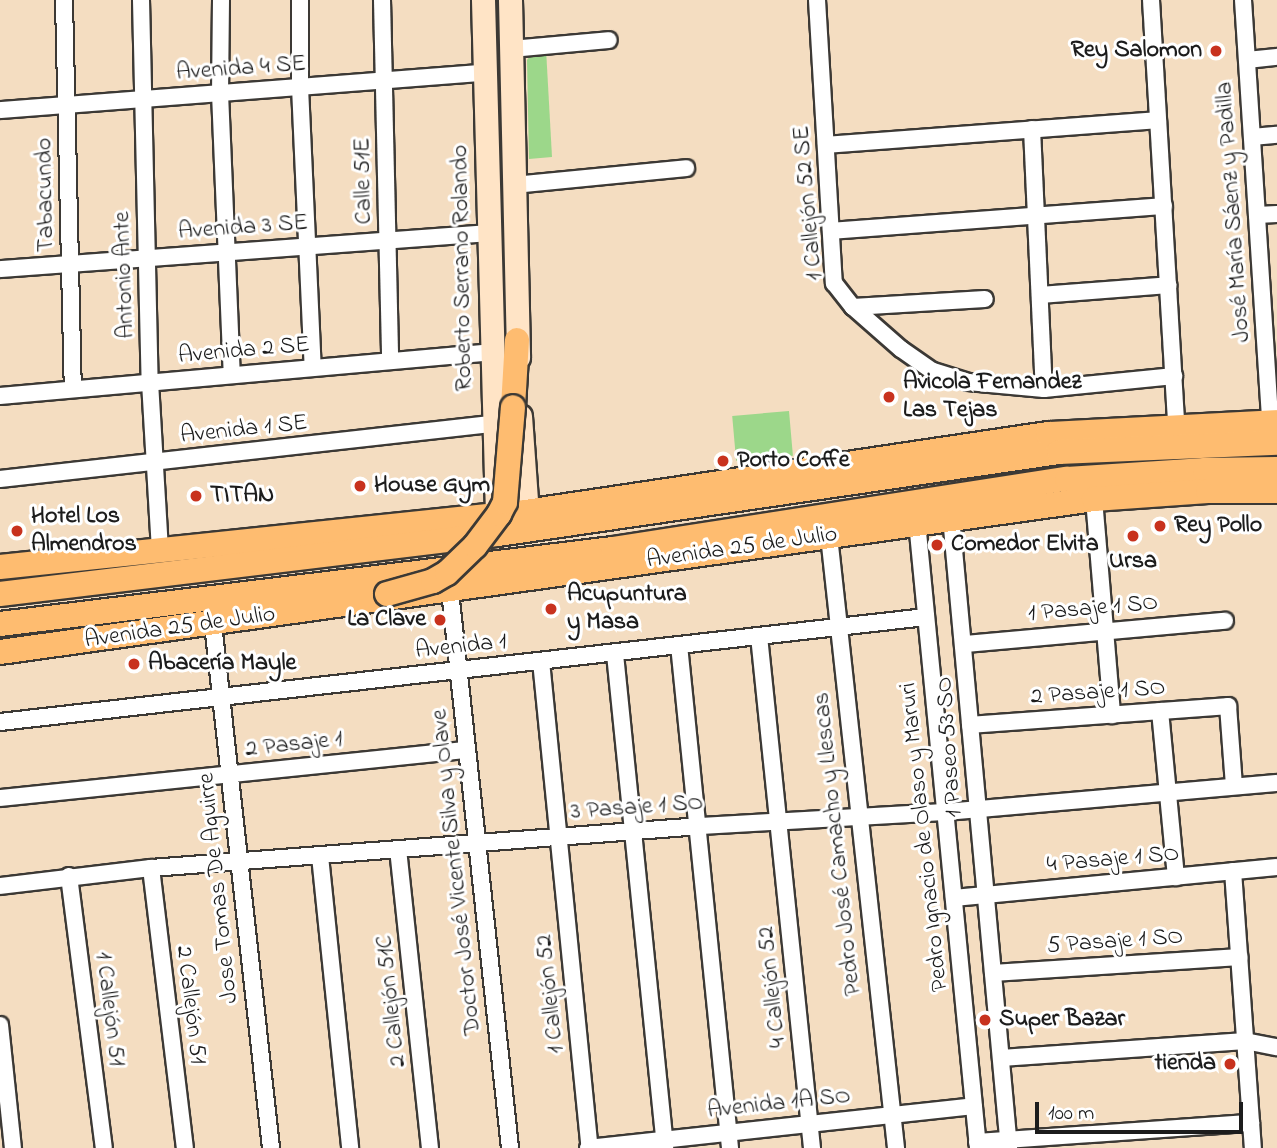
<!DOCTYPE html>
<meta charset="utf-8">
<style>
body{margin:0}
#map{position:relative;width:1277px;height:1148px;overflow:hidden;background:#f4ddc1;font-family:"Indie Flower",sans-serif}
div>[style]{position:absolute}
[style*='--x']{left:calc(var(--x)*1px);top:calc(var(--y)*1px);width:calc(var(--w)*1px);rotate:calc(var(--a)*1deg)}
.green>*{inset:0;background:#9cd78a;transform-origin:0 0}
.roads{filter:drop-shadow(2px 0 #3c3935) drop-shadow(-2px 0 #3c3935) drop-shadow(0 2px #3c3935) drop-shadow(0 -2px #3c3935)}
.street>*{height:16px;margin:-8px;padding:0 8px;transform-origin:8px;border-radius:8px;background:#fff}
.secondary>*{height:23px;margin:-11.5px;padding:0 11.5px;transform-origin:11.5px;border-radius:11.5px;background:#ffe4c6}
.primary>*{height:24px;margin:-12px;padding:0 12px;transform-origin:12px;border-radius:12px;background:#febc70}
.bridges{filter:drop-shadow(2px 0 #3c3935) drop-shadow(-2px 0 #3c3935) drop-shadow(0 2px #3c3935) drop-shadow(0 -2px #3c3935)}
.primary-bridge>*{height:24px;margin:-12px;padding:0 12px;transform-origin:12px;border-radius:12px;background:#febc70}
.dots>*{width:19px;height:19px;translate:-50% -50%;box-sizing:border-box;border:4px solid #fff;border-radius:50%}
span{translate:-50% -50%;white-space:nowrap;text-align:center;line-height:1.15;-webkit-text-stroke:6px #fff;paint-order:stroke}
.poi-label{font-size:24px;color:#1c1c1c;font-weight:700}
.right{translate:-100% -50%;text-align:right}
.left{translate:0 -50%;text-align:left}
.street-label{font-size:24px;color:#1c1c1c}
.scale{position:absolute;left:1035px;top:1102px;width:208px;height:32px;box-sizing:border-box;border:4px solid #1c1c1c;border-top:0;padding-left:9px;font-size:21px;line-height:24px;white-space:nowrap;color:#1c1c1c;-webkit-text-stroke:5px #fff;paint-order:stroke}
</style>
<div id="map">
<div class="green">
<div style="clip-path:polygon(546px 49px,552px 157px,529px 159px,527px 60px,532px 53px)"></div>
<div style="left:789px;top:411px;width:45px;height:57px;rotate:85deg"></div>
</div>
<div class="roads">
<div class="street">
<div style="--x:64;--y:0;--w:389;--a:88.7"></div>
<div style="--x:141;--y:0;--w:382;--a:88.7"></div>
<div style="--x:150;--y:382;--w:167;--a:86.6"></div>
<div style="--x:221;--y:0;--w:93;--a:90.6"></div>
<div style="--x:220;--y:93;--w:282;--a:87.6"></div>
<div style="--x:300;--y:0;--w:87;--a:90"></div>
<div style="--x:300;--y:87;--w:281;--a:87.4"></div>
<div style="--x:382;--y:0;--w:361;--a:88.7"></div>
<div style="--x:817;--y:0;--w:284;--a:86.6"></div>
<div style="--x:834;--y:283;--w:31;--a:52"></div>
<div style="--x:853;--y:307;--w:64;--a:41.2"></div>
<div style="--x:901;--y:349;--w:39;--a:35"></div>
<div style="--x:933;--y:371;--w:37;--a:17"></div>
<div style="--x:968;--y:382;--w:76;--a:5.3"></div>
<div style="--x:1044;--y:389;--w:131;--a:-5.7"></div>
<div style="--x:1151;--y:0;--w:426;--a:86.6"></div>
<div style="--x:1243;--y:0;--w:423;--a:86.3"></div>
<div style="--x:511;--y:49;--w:98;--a:-5.2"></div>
<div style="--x:1247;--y:60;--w:30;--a:-6"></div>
<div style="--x:0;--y:110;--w:486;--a:-4.4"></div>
<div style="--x:1032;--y:129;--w:260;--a:87.4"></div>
<div style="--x:1252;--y:137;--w:25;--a:-5"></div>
<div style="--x:826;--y:145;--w:333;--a:-4.3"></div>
<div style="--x:514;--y:185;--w:173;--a:-5.6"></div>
<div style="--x:1257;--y:215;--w:20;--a:-3"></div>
<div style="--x:831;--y:231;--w:334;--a:-4.3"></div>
<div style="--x:0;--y:269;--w:490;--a:-4.2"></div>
<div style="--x:1040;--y:295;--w:129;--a:-4.4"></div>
<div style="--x:853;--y:307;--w:132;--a:-3.5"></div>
<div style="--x:0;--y:396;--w:493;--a:-5.1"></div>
<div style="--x:0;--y:479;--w:496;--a:-6.4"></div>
<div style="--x:1094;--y:499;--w:217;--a:85.2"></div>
<div style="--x:951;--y:517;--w:634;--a:84.75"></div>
<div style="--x:917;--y:522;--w:629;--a:84.43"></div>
<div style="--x:829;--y:536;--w:616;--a:83.75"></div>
<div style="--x:450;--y:591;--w:560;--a:83.85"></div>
<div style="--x:213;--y:624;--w:527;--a:83.68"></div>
<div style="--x:759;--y:636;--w:515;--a:84.09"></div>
<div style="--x:965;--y:644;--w:261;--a:-5.1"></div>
<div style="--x:679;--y:645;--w:506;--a:84.21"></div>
<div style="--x:615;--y:654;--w:497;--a:84.2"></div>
<div style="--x:541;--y:661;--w:489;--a:84.3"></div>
<div style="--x:1160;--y:711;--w:167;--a:84.5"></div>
<div style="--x:0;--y:722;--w:932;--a:-6.47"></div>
<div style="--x:970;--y:725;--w:259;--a:-4.2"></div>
<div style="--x:1228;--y:706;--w:80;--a:85.7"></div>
<div style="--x:0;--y:798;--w:469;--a:-5.9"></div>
<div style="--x:398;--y:849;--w:301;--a:83.9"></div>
<div style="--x:320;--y:856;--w:294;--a:84.1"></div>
<div style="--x:151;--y:868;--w:282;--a:83.1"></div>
<div style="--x:1233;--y:871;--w:278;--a:85.9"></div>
<div style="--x:69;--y:876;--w:274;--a:82.7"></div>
<div style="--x:0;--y:886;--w:152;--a:-6.8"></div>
<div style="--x:151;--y:868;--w:551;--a:-4.37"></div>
<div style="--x:700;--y:826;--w:245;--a:-3.3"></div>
<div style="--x:945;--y:812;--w:333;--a:-5"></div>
<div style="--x:954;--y:898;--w:324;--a:-5.5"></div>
<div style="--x:993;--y:973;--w:247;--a:-3.7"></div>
<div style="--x:0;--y:1025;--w:124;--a:84"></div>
<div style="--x:1001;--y:1058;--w:245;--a:-4"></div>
<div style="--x:1245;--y:1041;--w:33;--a:11"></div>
<div style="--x:977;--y:1142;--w:275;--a:-4"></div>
<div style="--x:588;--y:1148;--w:388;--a:-6.2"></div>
</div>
<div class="secondary">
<div style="--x:483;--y:0;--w:514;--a:88.44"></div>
<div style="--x:510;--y:0;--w:357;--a:88.7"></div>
<div style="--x:520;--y:416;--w:112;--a:85.9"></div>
</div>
<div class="primary">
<div style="--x:513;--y:407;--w:67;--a:-86.6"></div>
<div style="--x:0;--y:567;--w:529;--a:-5.97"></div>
<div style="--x:526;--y:512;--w:528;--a:-8.5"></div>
<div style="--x:1048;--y:434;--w:229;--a:-3"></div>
<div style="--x:0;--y:594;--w:502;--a:-6.87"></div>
<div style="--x:498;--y:534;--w:567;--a:-8.32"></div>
<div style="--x:1059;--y:452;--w:218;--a:-2.4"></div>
<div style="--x:0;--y:624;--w:618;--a:-6.98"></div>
<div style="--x:613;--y:549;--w:459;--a:-8.8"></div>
<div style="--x:1067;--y:479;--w:138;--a:-3.7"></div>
<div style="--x:1205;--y:470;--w:72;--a:-0.8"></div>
<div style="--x:0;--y:652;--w:1105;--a:-7.96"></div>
<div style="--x:1094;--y:499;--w:114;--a:-4"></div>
<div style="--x:1208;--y:491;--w:69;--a:0"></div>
</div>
</div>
<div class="bridges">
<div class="primary-bridge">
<div style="--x:387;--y:594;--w:48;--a:-15.8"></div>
<div style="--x:433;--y:581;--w:16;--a:-30"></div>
<div style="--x:447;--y:573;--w:39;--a:-44"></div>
<div style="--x:475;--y:546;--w:40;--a:-53"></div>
<div style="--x:499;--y:514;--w:13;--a:-63"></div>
<div style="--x:505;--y:502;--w:95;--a:-85.2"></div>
</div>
</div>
<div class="dots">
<div style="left:1216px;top:51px;background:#c8321e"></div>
<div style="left:889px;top:397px;background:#c8321e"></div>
<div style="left:723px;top:461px;background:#c8321e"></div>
<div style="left:360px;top:486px;background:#c8321e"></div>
<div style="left:196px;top:496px;background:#c8321e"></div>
<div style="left:1160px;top:526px;background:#c8321e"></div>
<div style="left:17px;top:531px;background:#c8321e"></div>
<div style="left:1133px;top:536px;background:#c8321e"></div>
<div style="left:937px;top:545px;background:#c8321e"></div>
<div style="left:551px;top:609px;background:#c8321e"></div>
<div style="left:440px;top:620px;background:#c8321e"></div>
<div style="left:134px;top:664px;background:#c8321e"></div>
<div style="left:985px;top:1020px;background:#c8321e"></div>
<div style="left:1230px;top:1064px;background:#c8321e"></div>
</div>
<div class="poi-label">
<span class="right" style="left:1202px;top:51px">Rey Salomon</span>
<span class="left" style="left:903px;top:397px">Avicola Fernandez<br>Las Tejas</span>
<span class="left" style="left:737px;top:461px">Porto Coffe</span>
<span class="left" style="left:374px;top:486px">House Gym</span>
<span class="left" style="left:210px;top:496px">TITAN</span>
<span class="left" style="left:31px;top:531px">Hotel Los<br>Almendros</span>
<span class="left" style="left:1174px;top:526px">Rey Pollo</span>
<span class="left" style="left:951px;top:545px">Comedor Elvita</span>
<span style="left:1133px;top:562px">Ursa</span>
<span class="left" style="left:567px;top:609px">Acupuntura<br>y Masa</span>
<span class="right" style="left:426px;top:620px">La Clave</span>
<span class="left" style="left:148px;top:664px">Abacería Mayle</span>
<span class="left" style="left:999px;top:1020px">Super Bazar</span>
<span class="right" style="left:1216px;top:1064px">tienda</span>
</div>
<div class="street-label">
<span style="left:241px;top:69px;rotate:-4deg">Avenida 4 SE</span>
<span style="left:364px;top:181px;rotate:-91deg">Calle 51E</span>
<span style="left:46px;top:195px;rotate:-91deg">Tabacundo</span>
<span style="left:809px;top:203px;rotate:-95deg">1 Callejón 52 SE</span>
<span style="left:1234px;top:212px;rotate:-94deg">José María Sáenz y Padilla</span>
<span style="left:243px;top:228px;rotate:-4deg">Avenida 3 SE</span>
<span style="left:463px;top:268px;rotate:-91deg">Roberto Serrano Rolando</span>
<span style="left:125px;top:275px;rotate:-92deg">Antonio Ante</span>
<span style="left:244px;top:351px;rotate:-5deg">Avenida 2 SE</span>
<span style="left:244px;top:430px;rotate:-6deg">Avenida 1 SE</span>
<span style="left:742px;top:548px;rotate:-8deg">Avenida 25 de Julio</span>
<span style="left:1093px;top:609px;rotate:-5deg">1 Pasaje 1 SO</span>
<span style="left:180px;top:628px;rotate:-8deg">Avenida 25 de Julio</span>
<span style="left:461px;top:647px;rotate:-6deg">Avenida 1</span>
<span style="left:1098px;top:693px;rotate:-4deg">2 Pasaje 1 SO</span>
<span style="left:294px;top:745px;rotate:-6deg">2 Pasaje 1</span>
<span style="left:950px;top:747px;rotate:-94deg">1 Paseo 53 SO</span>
<span style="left:637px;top:808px;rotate:-4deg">3 Pasaje 1 SO</span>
<span style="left:925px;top:837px;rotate:-96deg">Pedro Ignacio de Olaso y Maruri</span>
<span style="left:838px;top:844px;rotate:-96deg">Pedro José Camacho y Llescas</span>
<span style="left:1113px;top:860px;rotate:-5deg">4 Pasaje 1 SO</span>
<span style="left:457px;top:872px;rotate:-96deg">Doctor José Vicente Silva y Olave</span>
<span style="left:219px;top:888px;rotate:-96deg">Jose Tomas De Aguirre</span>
<span style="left:1115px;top:942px;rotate:-4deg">5 Pasaje 1 SO</span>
<span style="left:773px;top:987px;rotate:-96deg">4 Callejón 52</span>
<span style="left:551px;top:994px;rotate:-96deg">1 Callejón 52</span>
<span style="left:392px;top:1001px;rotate:-96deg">2 Callejón 51C</span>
<span style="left:190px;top:1005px;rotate:83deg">2 Callejón 51</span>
<span style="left:109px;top:1009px;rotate:83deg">1 Callejón 51</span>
<span style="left:779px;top:1104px;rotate:-6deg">Avenida 1A SO</span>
</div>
<div class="scale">100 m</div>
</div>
